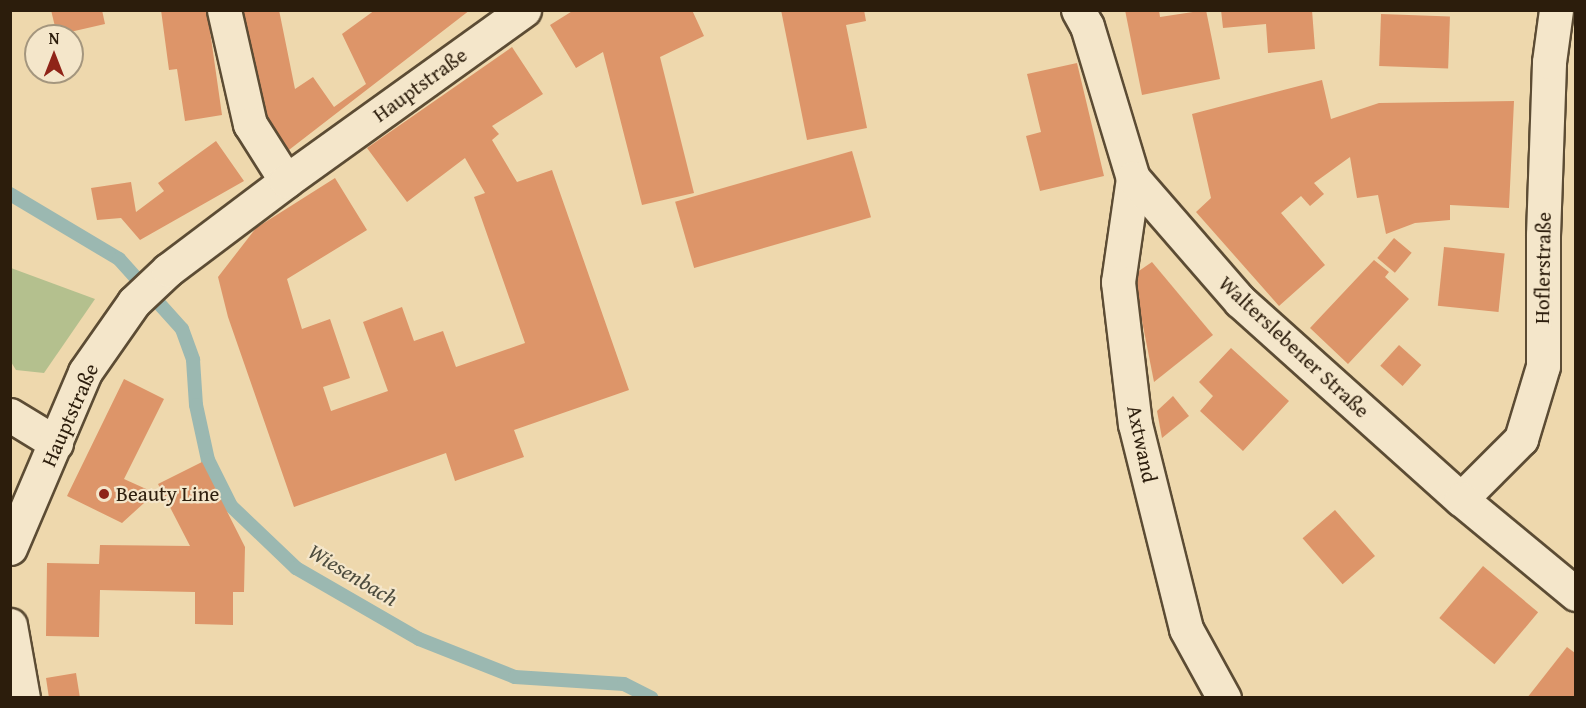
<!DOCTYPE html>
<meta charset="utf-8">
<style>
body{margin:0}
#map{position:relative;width:1586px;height:708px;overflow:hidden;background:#eed8ad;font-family:"Gentium Book Plus",serif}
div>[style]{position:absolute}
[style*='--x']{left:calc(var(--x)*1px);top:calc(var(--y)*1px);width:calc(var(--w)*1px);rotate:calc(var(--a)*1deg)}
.green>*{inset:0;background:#b4c08e}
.stream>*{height:14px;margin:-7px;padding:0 7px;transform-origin:7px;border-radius:7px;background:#9bb8b1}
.building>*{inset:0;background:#dd9569;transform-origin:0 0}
.roads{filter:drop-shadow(2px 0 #5c4c34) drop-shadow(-2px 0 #5c4c34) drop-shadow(0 2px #5c4c34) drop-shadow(0 -2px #5c4c34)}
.street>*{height:33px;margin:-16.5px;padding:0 16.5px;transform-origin:16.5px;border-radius:16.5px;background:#f4e6ca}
.secondary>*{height:33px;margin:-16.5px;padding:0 16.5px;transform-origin:16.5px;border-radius:16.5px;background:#f4e6ca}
.dots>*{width:16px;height:16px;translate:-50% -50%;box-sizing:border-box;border:3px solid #f4e6ca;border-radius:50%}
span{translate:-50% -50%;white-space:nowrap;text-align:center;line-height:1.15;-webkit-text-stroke:4.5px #f4e6ca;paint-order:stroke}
.street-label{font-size:21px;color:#2c1d0c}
.poi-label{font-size:21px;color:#2c1d0c}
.left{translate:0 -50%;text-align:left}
.water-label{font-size:22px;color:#4d4c3e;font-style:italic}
.frame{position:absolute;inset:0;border:12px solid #2c1d0c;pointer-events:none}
.north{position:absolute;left:24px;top:24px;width:60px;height:60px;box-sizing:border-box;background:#f4e6ca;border:2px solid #a4967e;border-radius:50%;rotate:0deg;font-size:16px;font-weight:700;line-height:24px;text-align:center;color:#2c1d0c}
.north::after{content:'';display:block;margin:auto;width:21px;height:27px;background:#8f2418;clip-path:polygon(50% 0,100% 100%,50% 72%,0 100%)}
</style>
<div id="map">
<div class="green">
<div style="clip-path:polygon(11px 268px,95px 299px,44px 373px,16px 370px,11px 362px)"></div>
</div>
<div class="stream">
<div style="--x:10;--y:194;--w:127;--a:30.8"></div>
<div style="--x:119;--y:259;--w:94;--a:48"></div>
<div style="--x:182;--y:329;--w:33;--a:70"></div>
<div style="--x:193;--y:360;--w:45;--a:86.2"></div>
<div style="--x:196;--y:405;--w:56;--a:77.7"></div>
<div style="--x:208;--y:460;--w:51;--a:63.4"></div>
<div style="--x:231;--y:506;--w:90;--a:43.6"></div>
<div style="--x:296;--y:568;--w:142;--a:30"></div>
<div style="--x:419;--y:639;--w:103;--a:21.6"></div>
<div style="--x:515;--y:677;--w:109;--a:3.7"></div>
<div style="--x:624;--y:684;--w:31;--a:27"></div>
</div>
<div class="building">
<div style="clip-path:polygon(51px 10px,102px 10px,105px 24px,57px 35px)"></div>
<div style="clip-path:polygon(161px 10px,207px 10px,222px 115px,185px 121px,177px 69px,169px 70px)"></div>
<div style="clip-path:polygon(242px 10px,279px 10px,295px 89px,313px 77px,334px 107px,366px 84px,342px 34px,375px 10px,470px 10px,285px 153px,259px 115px,264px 111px)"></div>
<div style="clip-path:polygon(574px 10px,692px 10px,704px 36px,660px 57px,694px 193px,642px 205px,603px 52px,576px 68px,550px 25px)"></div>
<div style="clip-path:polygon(781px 10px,864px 10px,866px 21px,846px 25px,867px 128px,807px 140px)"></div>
<div style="clip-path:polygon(1125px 10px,1159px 10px,1160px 17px,1206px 10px,1220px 79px,1142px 95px)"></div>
<div style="clip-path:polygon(1221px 10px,1312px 10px,1315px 49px,1268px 53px,1266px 24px,1223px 28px)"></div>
<div style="left:1381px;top:14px;width:69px;height:52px;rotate:2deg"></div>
<div style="clip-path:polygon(512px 47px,543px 94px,492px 126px,499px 134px,492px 140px,517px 182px,552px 170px,629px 390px,514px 430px,524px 457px,455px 481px,446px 453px,294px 507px,228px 317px,218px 277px,256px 228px,335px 178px,367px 230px,287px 279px,302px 329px,330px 319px,350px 378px,323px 387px,331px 411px,388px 391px,363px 322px,402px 307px,414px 341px,443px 331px,456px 367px,525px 343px,474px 197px,485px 193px,465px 158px,407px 202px,367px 148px)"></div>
<div style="clip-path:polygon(1077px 63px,1104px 176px,1040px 191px,1026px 136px,1041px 132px,1027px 74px)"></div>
<div style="clip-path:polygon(1322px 80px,1331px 119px,1379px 103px,1514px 101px,1509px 208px,1450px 205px,1450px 220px,1415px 223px,1386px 234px,1378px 195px,1357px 198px,1350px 157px,1314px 183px,1324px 194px,1310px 206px,1301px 196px,1281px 213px,1325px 265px,1279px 306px,1196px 212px,1211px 198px,1192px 114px)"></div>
<div style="clip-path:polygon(216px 141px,244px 181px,140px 240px,121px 218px,97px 220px,91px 188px,131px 182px,136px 212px,164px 191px,158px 183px)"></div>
<div style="left:852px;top:151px;width:69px;height:184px;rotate:74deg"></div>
<div style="left:1394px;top:238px;width:23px;height:26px;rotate:40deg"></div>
<div style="left:1444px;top:247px;width:61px;height:59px;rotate:6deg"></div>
<div style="clip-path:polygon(1374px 260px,1389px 272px,1385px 277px,1409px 299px,1348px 364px,1310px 328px)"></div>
<div style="clip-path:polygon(1152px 262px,1213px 335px,1154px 382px,1133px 275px)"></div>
<div style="left:1399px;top:345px;width:30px;height:28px;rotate:42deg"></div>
<div style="clip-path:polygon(1231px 348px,1289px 401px,1243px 451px,1200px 411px,1213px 396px,1199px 382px)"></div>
<div style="clip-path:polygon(124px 379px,164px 399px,124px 479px,155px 493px,122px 523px,67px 496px)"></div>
<div style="clip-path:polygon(1173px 396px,1189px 416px,1162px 438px,1157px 411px)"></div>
<div style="clip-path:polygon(202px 462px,245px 547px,244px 592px,233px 592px,233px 625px,195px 624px,195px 592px,100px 590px,99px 637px,46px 636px,47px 563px,99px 564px,100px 545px,190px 546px,158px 484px)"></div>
<div style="left:1335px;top:510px;width:61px;height:43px;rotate:49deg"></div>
<div style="left:1483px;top:566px;width:72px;height:68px;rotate:40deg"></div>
<div style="clip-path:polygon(1567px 647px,1575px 653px,1575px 698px,1527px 698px)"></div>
<div style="clip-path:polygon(76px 673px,80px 698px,49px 698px,46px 678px)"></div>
</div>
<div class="roads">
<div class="street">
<div style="--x:224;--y:10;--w:117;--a:77.2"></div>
<div style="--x:250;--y:124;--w:67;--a:57.7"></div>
<div style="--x:1133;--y:178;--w:105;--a:98.2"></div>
<div style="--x:1118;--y:282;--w:143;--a:83.2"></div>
<div style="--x:1135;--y:424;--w:211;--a:76"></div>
<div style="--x:1186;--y:629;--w:79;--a:61.2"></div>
<div style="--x:10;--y:415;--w:54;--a:31.3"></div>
<div style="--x:1461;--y:499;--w:85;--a:-45"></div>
<div style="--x:1521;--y:439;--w:76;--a:-73.2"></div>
<div style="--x:1543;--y:366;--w:131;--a:-90"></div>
<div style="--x:1543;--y:235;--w:173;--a:-88"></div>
<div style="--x:1549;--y:62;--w:52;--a:-82.3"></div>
<div style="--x:10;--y:625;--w:74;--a:79.9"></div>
</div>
<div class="secondary">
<div style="--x:1078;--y:10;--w:18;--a:61"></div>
<div style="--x:1087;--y:26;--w:159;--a:73.2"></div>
<div style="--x:1133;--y:178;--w:163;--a:49"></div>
<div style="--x:1240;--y:301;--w:297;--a:41.9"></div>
<div style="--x:1461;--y:499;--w:149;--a:39.6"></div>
<div style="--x:10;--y:548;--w:191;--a:-66.9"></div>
<div style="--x:85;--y:372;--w:85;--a:-55"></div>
<div style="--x:134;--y:302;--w:47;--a:-43.3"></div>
<div style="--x:168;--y:270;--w:148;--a:-37"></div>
<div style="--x:286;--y:181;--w:293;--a:-35.7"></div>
</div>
</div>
<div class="dots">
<div style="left:104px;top:494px;background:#8f2418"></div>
</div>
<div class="street-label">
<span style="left:420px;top:85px;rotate:-36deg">Hauptstraße</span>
<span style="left:1543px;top:268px;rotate:-89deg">Hoflerstraße</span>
<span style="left:1294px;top:347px;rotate:43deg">Walterslebener Straße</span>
<span style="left:70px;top:415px;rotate:-66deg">Hauptstraße</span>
<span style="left:1142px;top:444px;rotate:78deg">Axtwand</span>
</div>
<div class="poi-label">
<span class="left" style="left:116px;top:494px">Beauty Line</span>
</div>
<div class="water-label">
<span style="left:353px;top:575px;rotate:31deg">Wiesenbach</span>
</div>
<div class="frame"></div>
<div class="north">N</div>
</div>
